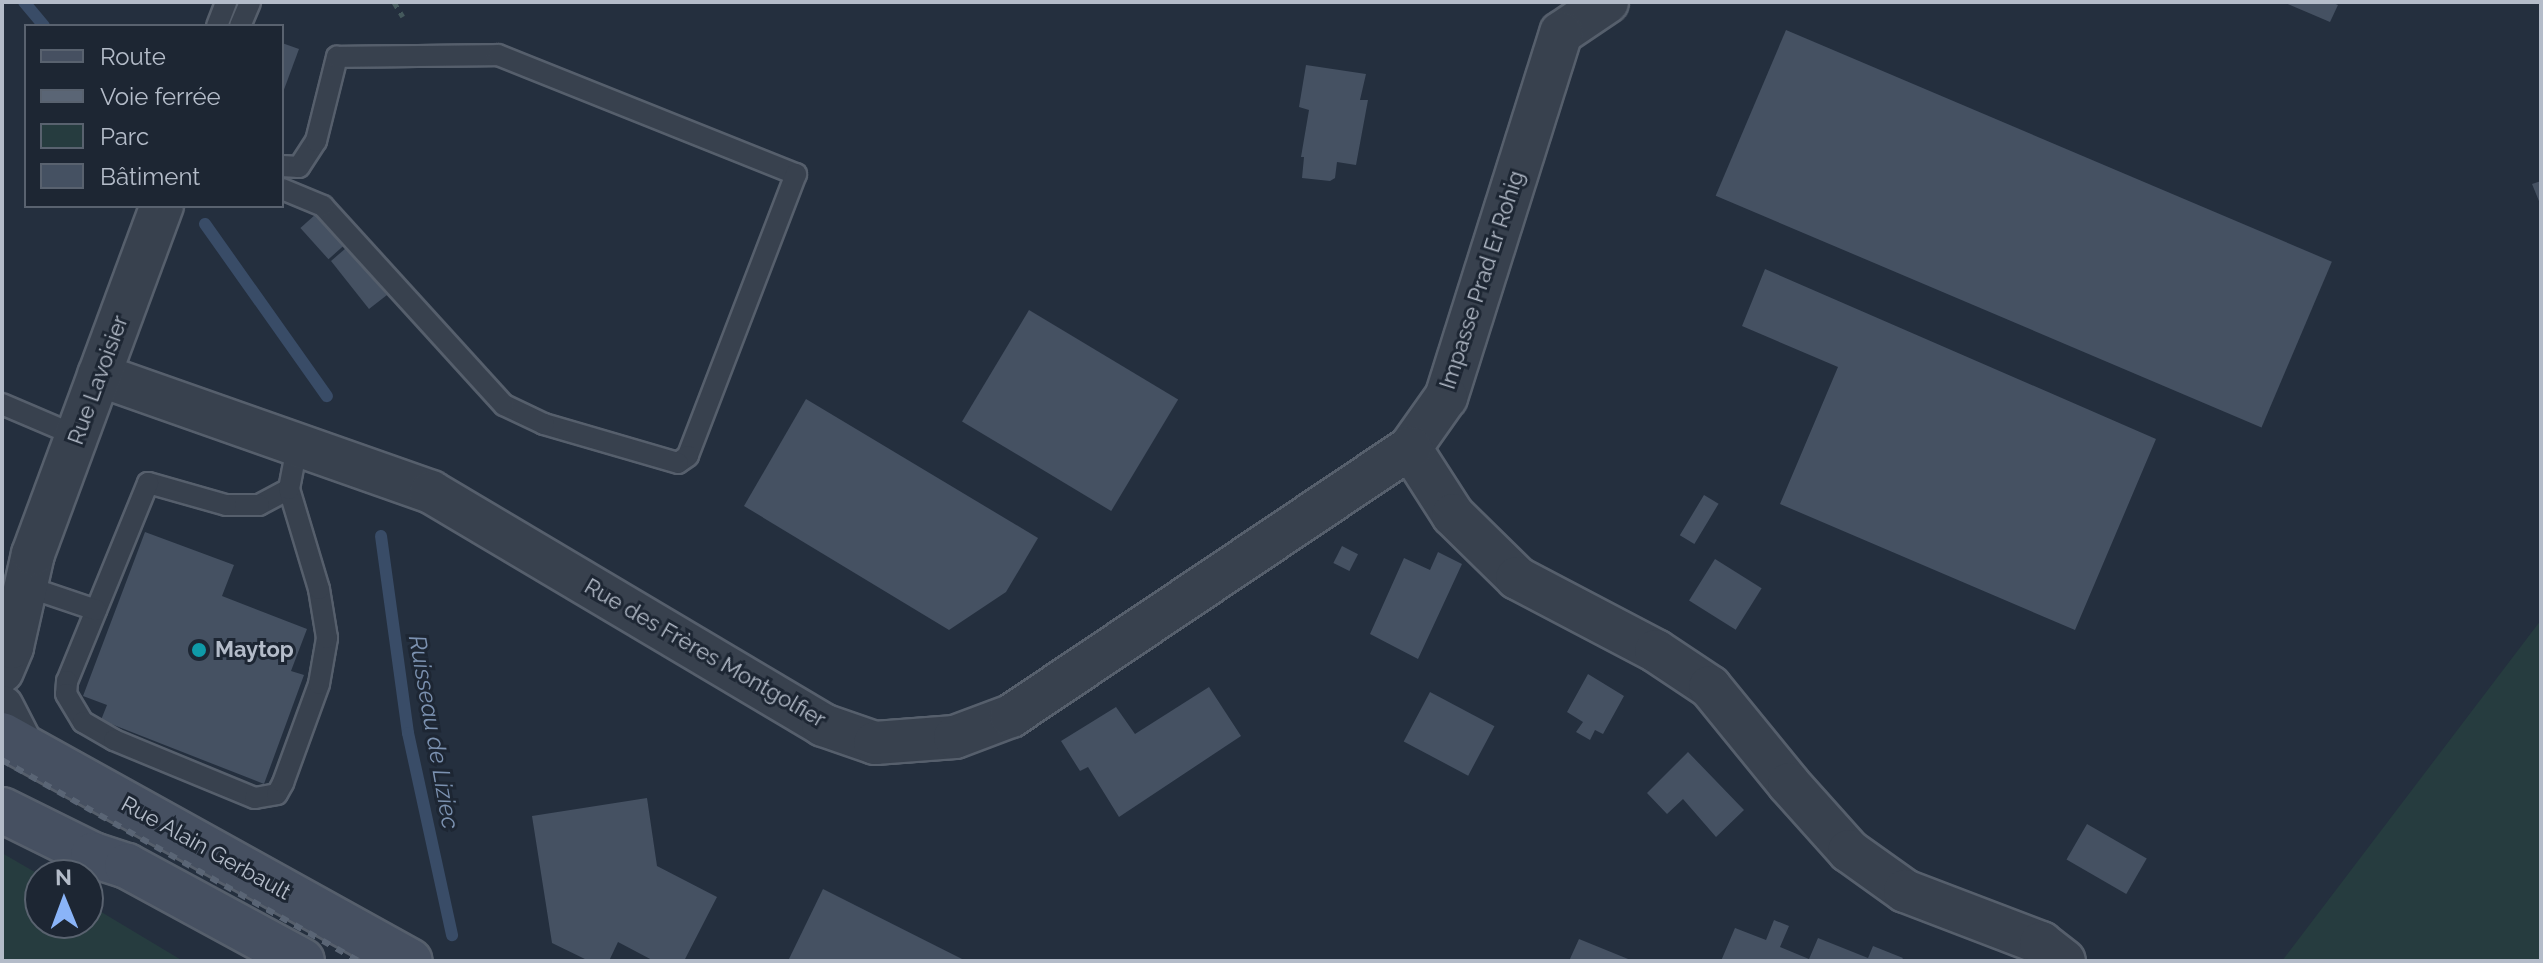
<!DOCTYPE html>
<meta charset="utf-8">
<style>
body{margin:0}
#map{position:relative;width:2543px;height:963px;overflow:hidden;background:#242f3e;font-family:Raleway,sans-serif}
div>[style]{position:absolute}
[style*='--x']{left:calc(var(--x)*1px);top:calc(var(--y)*1px);width:calc(var(--w)*1px);rotate:calc(var(--a)*1deg)}
.green>*{inset:0;background:#263c3f}
.stream>*{height:12px;margin:-6px;padding:0 6px;transform-origin:6px;border-radius:6px;background:#394c67}
.building>*{inset:0;background:#455162;transform-origin:0 0}
.path>*{height:5px;margin-top:-2.5px;transform-origin:0;background:repeating-linear-gradient(90deg,#44595c 0 6px,transparent 0 12px)}
.roads{filter:drop-shadow(2px 0 #565f6c) drop-shadow(-2px 0 #565f6c) drop-shadow(0 2px #565f6c) drop-shadow(0 -2px #565f6c)}
.service>*{height:20px;margin:-10px;padding:0 10px;transform-origin:10px;border-radius:10px;background:#38414e}
.minor>*{height:42px;margin:-21px;padding:0 21px;transform-origin:21px;border-radius:21px;background:#38414e}
.secondary>*{height:44px;margin:-22px;padding:0 22px;transform-origin:22px;border-radius:22px;background:#465061}
.rail>*{height:6px;margin-top:-3px;transform-origin:0;background:repeating-linear-gradient(90deg,#5a6575 0 8px,transparent 0 16px)}
.dots>*{width:22px;height:22px;translate:-50% -50%;box-sizing:border-box;border:4px solid #1d2633;border-radius:50%}
span{translate:-50% -50%;white-space:nowrap;text-align:center;line-height:1.15;-webkit-text-stroke:6px #1d2633;paint-order:stroke}
.street-label{font-size:22px;color:#b4bcc9}
.poi-label{font-size:22px;color:#b4bcc9;font-weight:700}
.left{translate:0 -50%;text-align:left}
.water-label{font-size:24px;color:#7c92b1;font-style:italic}
.frame{position:absolute;inset:0;border:4px solid #b4bcc9;pointer-events:none}
.legend{position:absolute;left:24px;top:24px;width:260px;height:184px;box-sizing:border-box;background:#1d2633;border:2px solid #59626f;margin:0;padding:10px 14px;list-style:none;font-size:24px;color:#b4bcc9}
.legend li{display:flex;align-items:center;gap:16px;height:40px}
.legend b{width:40px;border:2px solid #59626f}
.north{position:absolute;left:24px;top:859px;width:80px;height:80px;box-sizing:border-box;background:#1d2633;border:2px solid #59626f;border-radius:50%;rotate:359deg;font-size:22px;font-weight:700;line-height:32px;text-align:center;color:#b4bcc9}
.north::after{content:'';display:block;margin:auto;width:28px;height:36px;background:#8ab4f8;clip-path:polygon(50% 0,100% 100%,50% 72%,0 100%)}
</style>
<div id="map">
<div class="green">
<div style="clip-path:polygon(2541px 620px,2541px 960px,2282px 961px)"></div>
<div style="clip-path:polygon(2px 853px,40px 875px,40px 923px,88px 923px,88px 904px,183px 961px,2px 961px)"></div>
</div>
<div class="stream">
<div style="--x:24;--y:2;--w:31;--a:50"></div>
<div style="--x:205;--y:224;--w:211;--a:54.7"></div>
<div style="--x:381;--y:536;--w:199;--a:82.2"></div>
<div style="--x:408;--y:733;--w:207;--a:77.7"></div>
</div>
<div class="building">
<div style="clip-path:polygon(2283px 2px,2331px 2px,2338px 5px,2330px 22px)"></div>
<div style="left:1786px;top:30px;width:593px;height:180px;rotate:23deg"></div>
<div style="clip-path:polygon(282px 43px,299px 49px,282px 95px)"></div>
<div style="clip-path:polygon(1306px 65px,1366px 74px,1360px 100px,1368px 100px,1356px 165px,1337px 162px,1335px 178px,1330px 181px,1302px 178px,1304px 157px,1301px 157px,1309px 110px,1299px 107px)"></div>
<div style="clip-path:polygon(2541px 181px,2541px 206px,2532px 184px)"></div>
<div style="left:316px;top:214px;width:42px;height:21px;rotate:48deg"></div>
<div style="clip-path:polygon(346px 248px,387px 295px,369px 309px,331px 261px)"></div>
<div style="clip-path:polygon(1765px 269px,2156px 439px,2075px 630px,1780px 504px,1838px 367px,1742px 326px)"></div>
<div style="left:1029px;top:310px;width:174px;height:130px;rotate:31deg"></div>
<div style="clip-path:polygon(806px 399px,1038px 538px,1006px 592px,949px 630px,744px 506px)"></div>
<div style="left:1704px;top:495px;width:17px;height:47px;rotate:31deg"></div>
<div style="clip-path:polygon(145px 532px,234px 565px,222px 596px,307px 629px,291px 671px,304px 675px,264px 784px,101px 720px,107px 705px,83px 696px)"></div>
<div style="left:1342px;top:546px;width:18px;height:19px;rotate:27deg"></div>
<div style="clip-path:polygon(1438px 552px,1462px 564px,1418px 659px,1370px 634px,1404px 558px,1430px 570px)"></div>
<div style="left:1715px;top:559px;width:55px;height:49px;rotate:32deg"></div>
<div style="clip-path:polygon(1588px 674px,1624px 696px,1603px 734px,1595px 730px,1590px 740px,1576px 732px,1583px 722px,1567px 712px)"></div>
<div style="clip-path:polygon(1209px 687px,1241px 736px,1119px 817px,1088px 767px,1080px 771px,1061px 741px,1116px 707px,1135px 734px)"></div>
<div style="left:1430px;top:692px;width:73px;height:56px;rotate:28deg"></div>
<div style="clip-path:polygon(1688px 752px,1744px 810px,1716px 837px,1683px 799px,1667px 814px,1647px 793px)"></div>
<div style="clip-path:polygon(647px 798px,657px 866px,717px 897px,684px 961px,654px 961px,618px 942px,609px 961px,589px 961px,552px 943px,532px 816px)"></div>
<div style="left:2087px;top:824px;width:69px;height:41px;rotate:30deg"></div>
<div style="clip-path:polygon(823px 889px,966px 961px,788px 961px)"></div>
<div style="clip-path:polygon(1774px 920px,1789px 926px,1780px 947px,1809px 959px,1818px 938px,1868px 958px,1873px 946px,1903px 958px,1901px 961px,1721px 961px,1735px 928px,1766px 940px)"></div>
<div style="clip-path:polygon(1579px 939px,1633px 961px,1569px 961px)"></div>
</div>
<div class="path">
<div style="--x:394;--y:2;--w:17;--a:59"></div>
</div>
<div class="roads">
<div class="service">
<div style="--x:217;--y:26;--w:26;--a:-69"></div>
<div style="--x:240;--y:26;--w:26;--a:-67"></div>
<div style="--x:282;--y:166;--w:17;--a:3"></div>
<div style="--x:299;--y:167;--w:31;--a:-57"></div>
<div style="--x:316;--y:141;--w:87;--a:-76"></div>
<div style="--x:337;--y:57;--w:161;--a:-0.7"></div>
<div style="--x:498;--y:55;--w:321;--a:21.8"></div>
<div style="--x:796;--y:174;--w:302;--a:111"></div>
<div style="--x:688;--y:456;--w:12;--a:145"></div>
<div style="--x:678;--y:463;--w:140;--a:-163.8"></div>
<div style="--x:544;--y:424;--w:44;--a:-154.6"></div>
<div style="--x:504;--y:405;--w:269;--a:-132.3"></div>
<div style="--x:323;--y:206;--w:44;--a:-157.5"></div>
<div style="--x:2;--y:404;--w:82;--a:23.1"></div>
<div style="--x:289;--y:489;--w:34;--a:152"></div>
<div style="--x:259;--y:505;--w:33;--a:180"></div>
<div style="--x:226;--y:505;--w:81;--a:-164.2"></div>
<div style="--x:148;--y:483;--w:214;--a:112.2"></div>
<div style="--x:67;--y:681;--w:13;--a:94"></div>
<div style="--x:66;--y:694;--w:33;--a:59"></div>
<div style="--x:83;--y:722;--w:36;--a:30"></div>
<div style="--x:114;--y:740;--w:152;--a:22.4"></div>
<div style="--x:255;--y:798;--w:22;--a:-10"></div>
<div style="--x:277;--y:794;--w:13;--a:-61"></div>
<div style="--x:283;--y:783;--w:105;--a:-70"></div>
<div style="--x:319;--y:684;--w:47;--a:-80.1"></div>
<div style="--x:327;--y:638;--w:50;--a:-99.3"></div>
<div style="--x:319;--y:589;--w:104;--a:-106.7"></div>
<div style="--x:289;--y:489;--w:43;--a:-79.2"></div>
<div style="--x:25;--y:586;--w:75;--a:18.7"></div>
</div>
<div class="minor">
<div style="--x:1607;--y:2;--w:55;--a:146"></div>
<div style="--x:1561;--y:33;--w:382;--a:107.5"></div>
<div style="--x:1446;--y:397;--w:62;--a:125.2"></div>
<div style="--x:1410;--y:448;--w:80;--a:57.3"></div>
<div style="--x:1453;--y:515;--w:90;--a:44.5"></div>
<div style="--x:1517;--y:578;--w:157;--a:27.7"></div>
<div style="--x:1656;--y:651;--w:65;--a:33.7"></div>
<div style="--x:1710;--y:687;--w:125;--a:50.8"></div>
<div style="--x:1789;--y:784;--w:90;--a:48.2"></div>
<div style="--x:1849;--y:851;--w:69;--a:35.5"></div>
<div style="--x:1905;--y:891;--w:146;--a:20.9"></div>
<div style="--x:2041;--y:943;--w:29;--a:38"></div>
<div style="--x:99;--y:375;--w:352;--a:19.4"></div>
<div style="--x:431;--y:492;--w:456;--a:30.7"></div>
<div style="--x:823;--y:725;--w:55;--a:19.1"></div>
<div style="--x:875;--y:743;--w:80;--a:-4.3"></div>
<div style="--x:955;--y:737;--w:60;--a:-20.6"></div>
<div style="--x:1011;--y:716;--w:481;--a:-33.9"></div>
<div style="--x:2;--y:671;--w:26;--a:-67"></div>
<div style="--x:12;--y:647;--w:95;--a:-77.3"></div>
<div style="--x:33;--y:554;--w:371;--a:-69.7"></div>
<div style="--x:2;--y:707;--w:44;--a:62.9"></div>
</div>
<div class="secondary">
<div style="--x:2;--y:735;--w:466;--a:29"></div>
<div style="--x:2;--y:810;--w:102;--a:26.3"></div>
<div style="--x:93;--y:855;--w:36;--a:18"></div>
<div style="--x:127;--y:866;--w:199;--a:28.5"></div>
</div>
</div>
<div class="rail">
<div style="--x:2;--y:760;--w:410;--a:29.4"></div>
</div>
<div class="dots">
<div style="left:199px;top:650px;background:#0f9aa8"></div>
</div>
<div class="street-label">
<span style="left:1482px;top:280px;rotate:-72deg">Impasse Prad Er Rohig</span>
<span style="left:98px;top:380px;rotate:-70deg">Rue Lavoisier</span>
<span style="left:705px;top:653px;rotate:30deg">Rue des Frères Montgolfier</span>
<span style="left:206px;top:848px;rotate:29deg">Rue Alain Gerbault</span>
</div>
<div class="poi-label">
<span class="left" style="left:215px;top:650px">Maytop</span>
</div>
<div class="water-label">
<span style="left:434px;top:732px;rotate:80deg">Ruisseau de Liziec</span>
</div>
<div class="frame"></div>
<ul class="legend">
<li><b style="height:10px;background:#465061"></b>Route</li>
<li><b style="height:10px;background:#5a6575"></b>Voie ferrée</li>
<li><b style="height:22px;background:#263c3f"></b>Parc</li>
<li><b style="height:22px;background:#455162"></b>Bâtiment</li>
</ul>
<div class="north">N</div>
</div>
